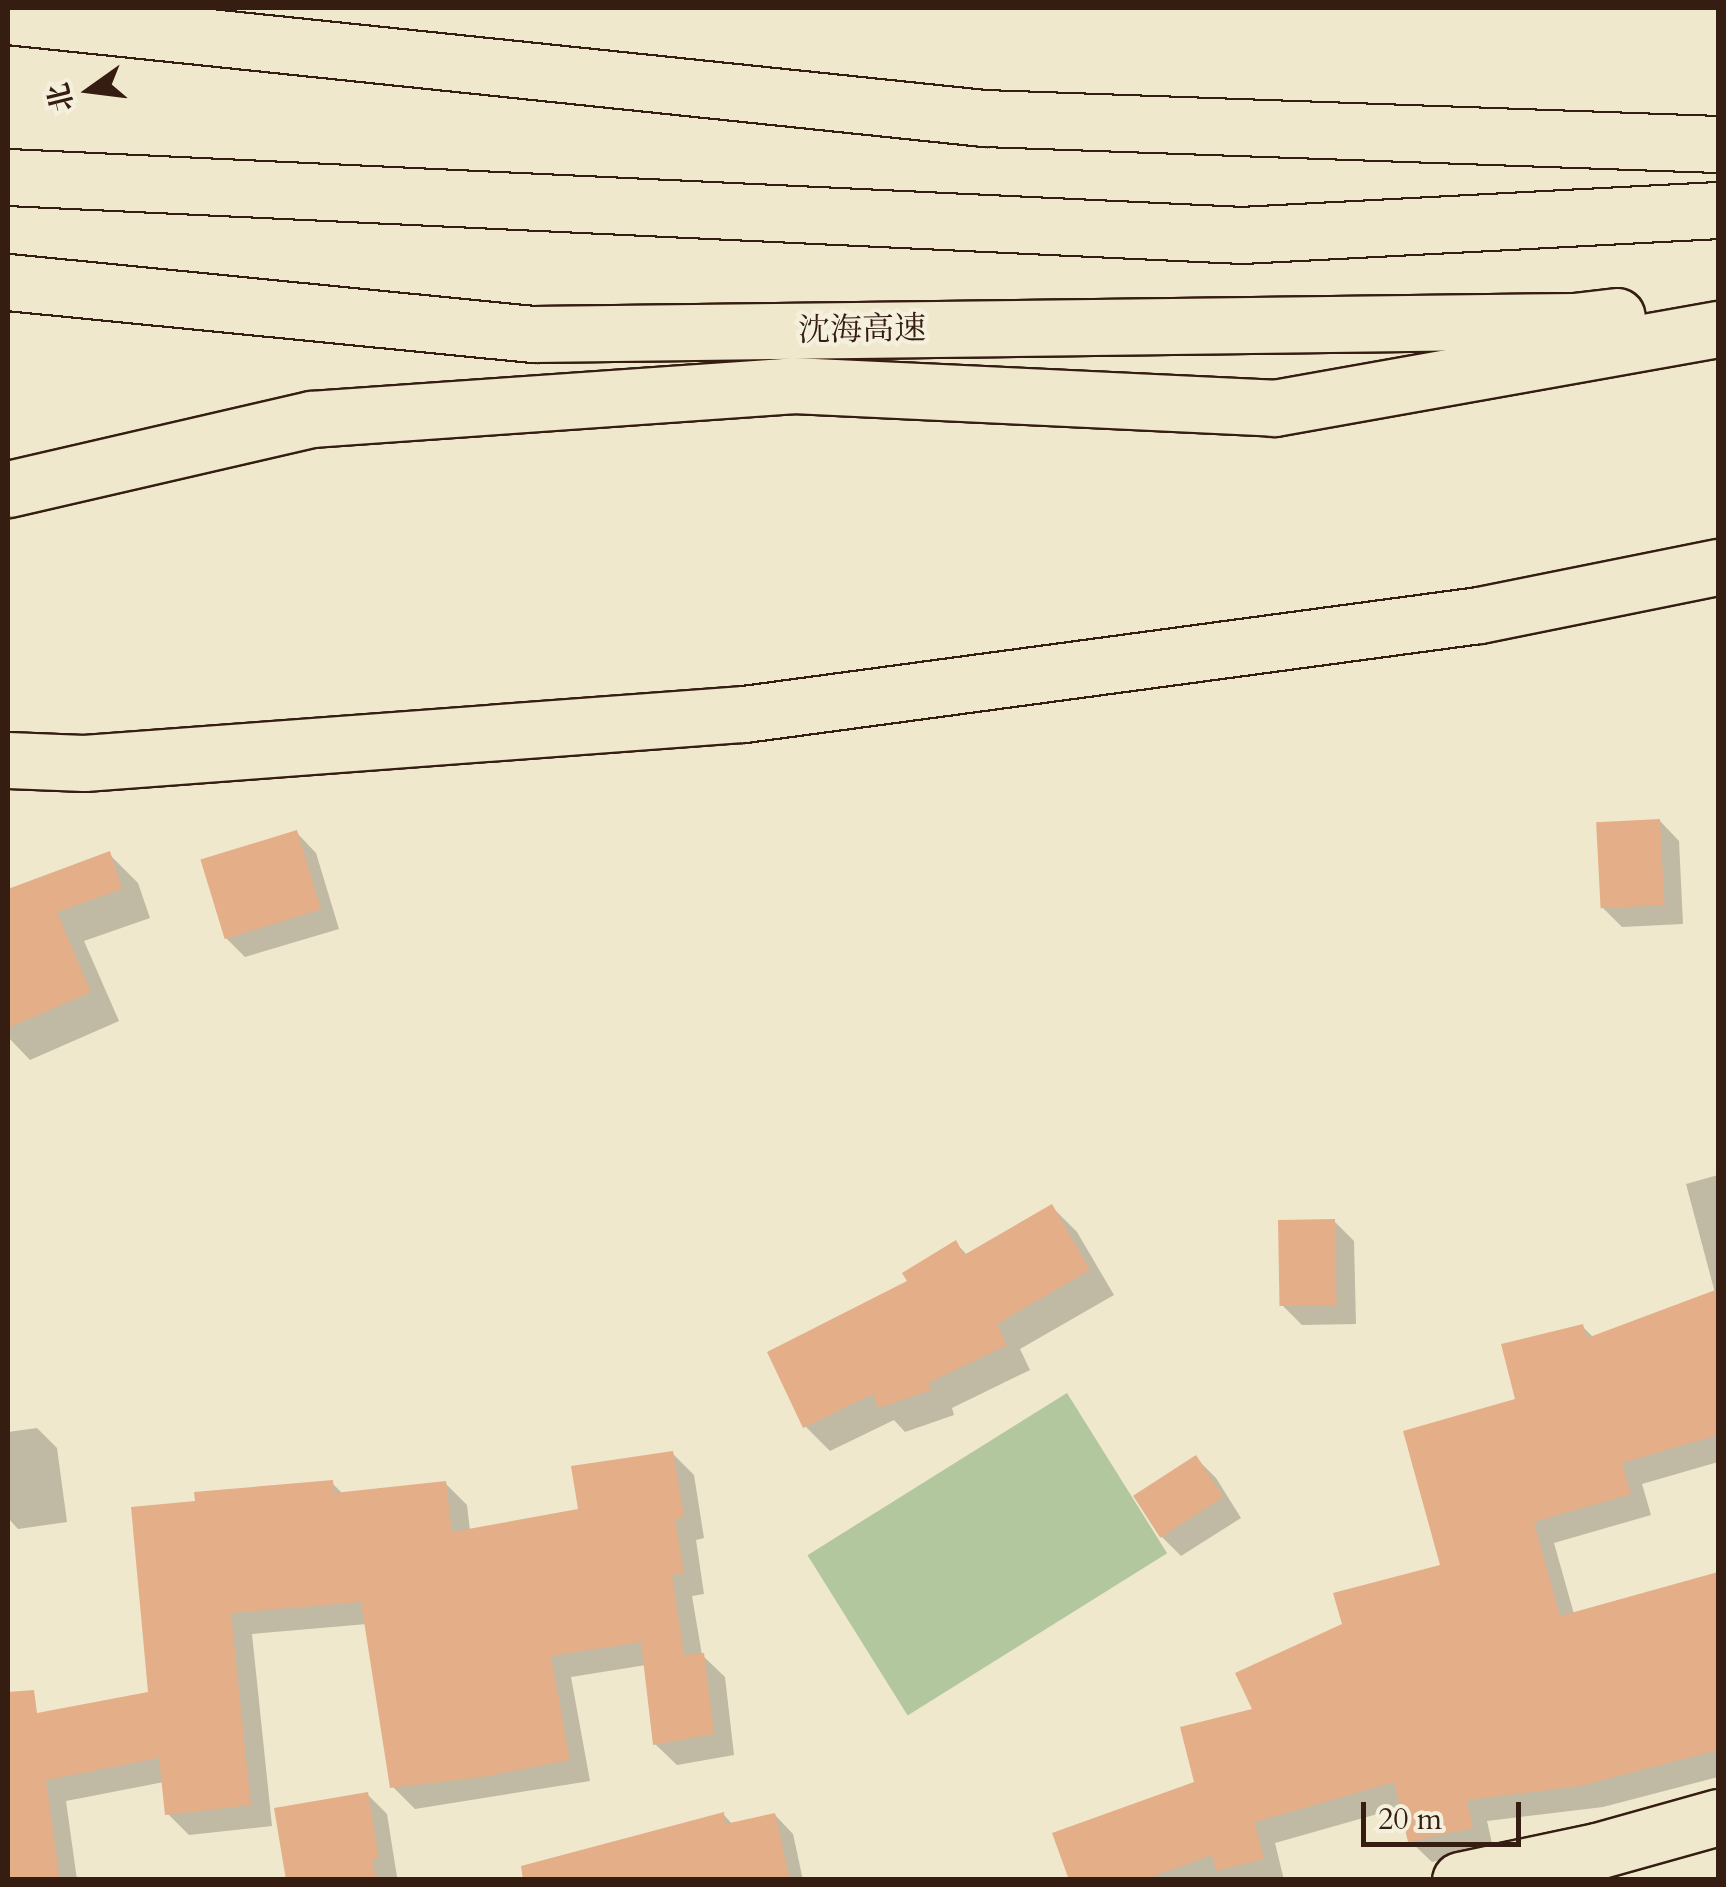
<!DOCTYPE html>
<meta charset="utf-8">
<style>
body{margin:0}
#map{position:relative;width:1726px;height:1887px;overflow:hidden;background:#f0e8cd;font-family:Cardo,"Noto Serif SC",serif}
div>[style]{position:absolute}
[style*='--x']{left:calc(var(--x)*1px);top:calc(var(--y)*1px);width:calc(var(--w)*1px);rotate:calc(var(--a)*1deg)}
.green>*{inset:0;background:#b2c79e;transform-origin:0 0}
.shadow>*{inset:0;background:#0003}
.building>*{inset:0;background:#e3ae88;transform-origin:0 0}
.roads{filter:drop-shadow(2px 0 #361d11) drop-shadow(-2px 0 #361d11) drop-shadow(0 2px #361d11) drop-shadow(0 -2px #361d11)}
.primary>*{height:55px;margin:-27.5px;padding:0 27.5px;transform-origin:27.5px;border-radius:27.5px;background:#f0e8cd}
.motorway>*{height:55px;margin:-27.5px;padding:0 27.5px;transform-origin:27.5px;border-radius:27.5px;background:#f0e8cd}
span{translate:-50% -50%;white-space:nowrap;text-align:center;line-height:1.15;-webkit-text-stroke:8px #f5f0de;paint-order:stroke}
.street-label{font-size:32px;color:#361d11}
.frame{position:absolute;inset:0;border:10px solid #361d11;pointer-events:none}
.north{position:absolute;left:40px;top:40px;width:100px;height:100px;-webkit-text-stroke:8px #f5f0de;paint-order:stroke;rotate:256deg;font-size:28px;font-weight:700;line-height:40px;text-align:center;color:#361d11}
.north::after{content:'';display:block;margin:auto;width:35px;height:45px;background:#361d11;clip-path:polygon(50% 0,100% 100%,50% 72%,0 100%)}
.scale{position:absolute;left:1361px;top:1802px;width:160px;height:45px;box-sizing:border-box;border:5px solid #361d11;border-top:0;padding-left:12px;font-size:30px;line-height:35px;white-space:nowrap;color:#361d11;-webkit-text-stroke:8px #f5f0de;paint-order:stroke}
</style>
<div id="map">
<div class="green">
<div style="left:1067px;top:1393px;width:189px;height:306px;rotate:58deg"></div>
</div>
<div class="shadow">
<div style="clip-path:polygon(1660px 821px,1679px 841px,1683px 924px,1622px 927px,1602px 907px)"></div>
<div style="clip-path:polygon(297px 833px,316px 853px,339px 929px,245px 957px,225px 937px)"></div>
<div style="clip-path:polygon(109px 854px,138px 883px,150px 918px,84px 941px,119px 1021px,30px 1060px,8px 1037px,8px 891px)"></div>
<div style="clip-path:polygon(1718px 1175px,1718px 1462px,1642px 1484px,1651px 1515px,1554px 1543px,1574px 1614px,1718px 1573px,1718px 1777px,1603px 1807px,1487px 1821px,1493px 1848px,1432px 1862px,1410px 1841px,1402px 1807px,1275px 1843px,1284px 1880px,1072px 1880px,1197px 1784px,1255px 1711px,1345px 1626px,1443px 1566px,1518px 1401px,1583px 1327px,1594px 1338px,1715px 1293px,1686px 1184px)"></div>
<div style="clip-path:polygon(1052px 1207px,1077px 1232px,1114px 1295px,1020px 1349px,1030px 1370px,952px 1408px,954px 1415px,905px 1432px,894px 1420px,830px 1451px,805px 1426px,910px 1282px,956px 1243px,968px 1256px)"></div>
<div style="clip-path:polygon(1334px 1221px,1354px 1241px,1356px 1324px,1302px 1325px,1282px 1305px)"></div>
<div style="clip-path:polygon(37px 1428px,57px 1448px,67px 1522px,18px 1529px,8px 1518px,8px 1432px)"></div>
<div style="clip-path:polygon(672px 1453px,694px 1475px,704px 1538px,696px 1540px,704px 1594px,692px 1596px,702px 1655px,725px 1677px,734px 1755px,677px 1765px,655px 1744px,646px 1665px,571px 1677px,590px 1781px,415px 1809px,393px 1787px,367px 1624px,252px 1634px,272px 1826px,189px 1835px,167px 1813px,164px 1782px,66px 1801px,77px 1880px,8px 1880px,8px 1706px,25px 1718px,150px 1694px,332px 1483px,343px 1494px,445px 1483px,467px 1505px,470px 1531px,581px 1511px)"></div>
<div style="clip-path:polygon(1196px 1458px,1216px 1478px,1241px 1518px,1181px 1556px,1161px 1536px)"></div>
<div style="clip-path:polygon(367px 1794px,387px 1814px,397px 1877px,294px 1880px)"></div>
<div style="clip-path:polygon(723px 1814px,733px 1825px,775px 1815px,793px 1834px,803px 1880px,601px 1880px)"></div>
</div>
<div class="building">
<div style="left:1660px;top:819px;width:86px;height:64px;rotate:87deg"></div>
<div style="left:297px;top:830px;width:83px;height:101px;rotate:73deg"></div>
<div style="clip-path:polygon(110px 851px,122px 889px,57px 912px,91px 992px,8px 1028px,8px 889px)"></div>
<div style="clip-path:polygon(1052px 1204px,1090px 1270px,997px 1324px,1007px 1345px,928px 1383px,931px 1390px,878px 1408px,873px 1394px,803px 1428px,767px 1352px,907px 1281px,902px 1273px,956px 1240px,964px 1255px)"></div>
<div style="left:1335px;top:1219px;width:86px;height:57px;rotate:89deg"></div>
<div style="clip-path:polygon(1718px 1289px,1718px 1435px,1622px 1463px,1631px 1494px,1534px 1522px,1560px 1616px,1718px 1572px,1718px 1750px,1580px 1786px,1467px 1800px,1473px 1828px,1408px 1842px,1394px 1782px,1255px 1822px,1264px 1859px,1216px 1871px,1212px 1855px,1143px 1880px,1069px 1880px,1052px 1833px,1194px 1782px,1180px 1727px,1252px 1709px,1235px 1673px,1342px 1624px,1333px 1593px,1440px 1565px,1403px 1431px,1515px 1399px,1501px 1344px,1583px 1324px,1587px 1338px)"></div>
<div style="clip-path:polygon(673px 1451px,684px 1517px,675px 1519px,684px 1573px,672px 1575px,684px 1655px,704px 1653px,714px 1734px,653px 1745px,641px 1642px,551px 1656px,570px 1760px,482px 1777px,390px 1788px,361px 1602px,231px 1613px,251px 1805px,165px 1815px,159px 1758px,46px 1780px,60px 1880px,8px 1880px,8px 1692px,34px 1690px,37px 1713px,148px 1692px,131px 1507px,195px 1501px,194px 1492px,333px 1480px,334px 1493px,446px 1481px,452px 1532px,578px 1509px,571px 1466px)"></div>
<div style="left:1196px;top:1455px;width:50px;height:75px;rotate:57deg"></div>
<div style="clip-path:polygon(368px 1792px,379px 1858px,372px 1859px,376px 1880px,286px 1880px,274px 1808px)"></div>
<div style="clip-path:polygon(724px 1812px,725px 1824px,775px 1813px,790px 1880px,523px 1880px,521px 1866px)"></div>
</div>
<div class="roads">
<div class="primary">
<div style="--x:1460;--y:1880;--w:140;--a:-12"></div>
<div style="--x:1597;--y:1851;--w:126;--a:-15.7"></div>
</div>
<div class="motorway">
<div style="--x:8;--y:16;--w:981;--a:5.97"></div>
<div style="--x:984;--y:118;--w:734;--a:2.03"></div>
<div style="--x:8;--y:177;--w:1234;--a:2.69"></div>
<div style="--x:1241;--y:235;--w:478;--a:-3"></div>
<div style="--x:8;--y:282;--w:528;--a:5.66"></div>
<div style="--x:533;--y:334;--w:1041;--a:-0.72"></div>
<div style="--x:1574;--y:321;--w:43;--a:-6.6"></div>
<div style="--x:8;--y:489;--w:311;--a:-13"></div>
<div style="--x:311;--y:419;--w:482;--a:-4"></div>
<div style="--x:792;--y:385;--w:483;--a:2.7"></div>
<div style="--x:1274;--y:408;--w:451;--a:-10.1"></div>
<div style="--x:8;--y:760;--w:76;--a:2.3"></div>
<div style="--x:84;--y:763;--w:662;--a:-4.25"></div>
<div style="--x:744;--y:714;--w:742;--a:-7.67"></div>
<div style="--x:1479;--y:615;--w:244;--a:-11.4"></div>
</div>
</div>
<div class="street-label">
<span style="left:862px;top:330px;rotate:-1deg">沈海高速</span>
</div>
<div class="frame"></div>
<div class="north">北</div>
<div class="scale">20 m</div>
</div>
